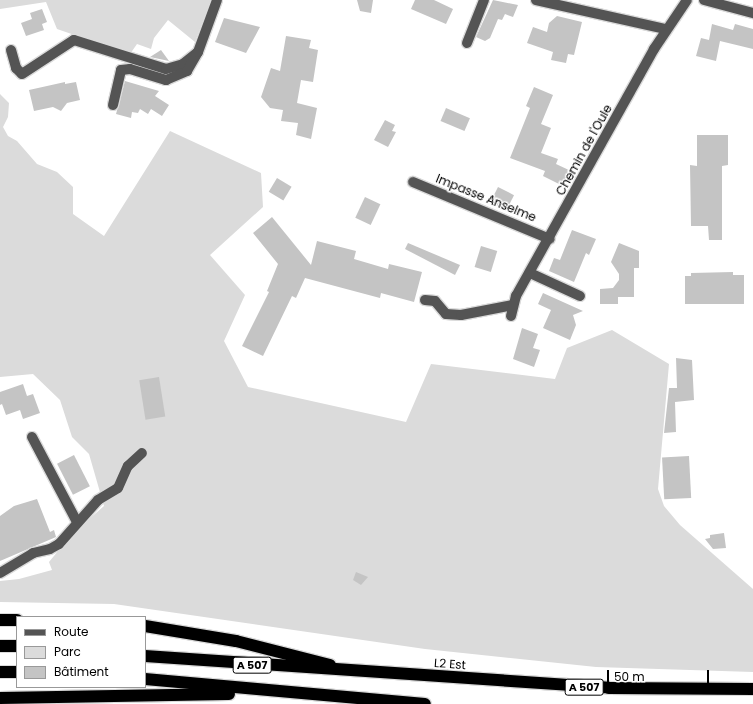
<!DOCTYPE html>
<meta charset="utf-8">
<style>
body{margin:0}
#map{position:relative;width:753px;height:704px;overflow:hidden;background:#fff;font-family:Poppins,sans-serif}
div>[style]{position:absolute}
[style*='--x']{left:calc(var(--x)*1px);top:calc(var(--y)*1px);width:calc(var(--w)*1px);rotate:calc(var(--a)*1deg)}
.green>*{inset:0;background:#dbdbdb}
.building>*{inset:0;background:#c4c4c4;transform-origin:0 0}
.roads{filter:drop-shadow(1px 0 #dbdbdb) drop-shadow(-1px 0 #dbdbdb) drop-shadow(0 1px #dbdbdb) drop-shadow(0 -1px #dbdbdb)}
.minor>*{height:10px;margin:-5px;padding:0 5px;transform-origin:5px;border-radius:5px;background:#545454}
.highway>*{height:12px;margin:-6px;padding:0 6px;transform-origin:6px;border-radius:6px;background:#000}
span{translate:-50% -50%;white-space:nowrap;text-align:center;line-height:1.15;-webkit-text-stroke:3px #fff;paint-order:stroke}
.shield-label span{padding:1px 3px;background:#fff;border:1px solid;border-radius:3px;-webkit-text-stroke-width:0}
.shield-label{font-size:11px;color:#000;font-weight:700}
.street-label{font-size:12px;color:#000}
.legend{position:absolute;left:16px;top:616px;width:130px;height:72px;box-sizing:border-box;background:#fff;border:1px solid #999;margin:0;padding:5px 7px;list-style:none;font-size:12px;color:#000}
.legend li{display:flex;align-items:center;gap:8px;height:20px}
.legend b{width:20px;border:1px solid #999}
.scale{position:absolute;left:607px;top:670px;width:102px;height:18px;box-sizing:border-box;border:2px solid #000;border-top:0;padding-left:5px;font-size:12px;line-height:14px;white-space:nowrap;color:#000;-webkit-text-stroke:3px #fff;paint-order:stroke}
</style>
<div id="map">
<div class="green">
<div style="clip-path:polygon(0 0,211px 0,195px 42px,168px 20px,154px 38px,151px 49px,137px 44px,130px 54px,57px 29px,46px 2px,0 9px)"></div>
<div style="clip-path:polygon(0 94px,9px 103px,8px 117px,3px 127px,8px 136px,17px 141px,37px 164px,57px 172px,73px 187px,73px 214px,104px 236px,170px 131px,261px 173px,263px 207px,210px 255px,245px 295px,224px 341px,248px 387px,406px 422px,431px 364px,555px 379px,567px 348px,612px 330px,669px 364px,658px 489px,664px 506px,680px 525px,753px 589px,753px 672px,596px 667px,425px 649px,114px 604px,0 602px,0 581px,19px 579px,52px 570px,49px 562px,72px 534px,104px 506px,89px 454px,72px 437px,60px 400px,33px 374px,0 377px)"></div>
</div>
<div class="building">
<div style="clip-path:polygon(357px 0,373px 0,371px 13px,360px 11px)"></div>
<div style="clip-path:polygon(415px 0,434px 0,453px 9px,446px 24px,411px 9px)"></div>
<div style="clip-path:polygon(493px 0,518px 5px,513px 17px,505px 14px,502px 20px,498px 19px,490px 38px,485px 41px,476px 37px)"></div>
<div style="clip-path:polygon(42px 9px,47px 22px,42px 24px,44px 30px,26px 36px,21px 23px,32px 19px,30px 13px)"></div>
<div style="clip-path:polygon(557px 16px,582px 22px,574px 55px,568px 54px,566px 63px,551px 60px,553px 52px,527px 43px,533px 27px,547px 32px,549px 23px)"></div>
<div style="clip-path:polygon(224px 18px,260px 27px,246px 53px,215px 42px)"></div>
<div style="clip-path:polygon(712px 24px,733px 30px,735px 24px,753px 29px,753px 49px,720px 41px,716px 61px,696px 56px,701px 38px,709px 40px)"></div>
<div style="clip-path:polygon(286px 36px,311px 40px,309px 48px,318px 50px,313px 82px,301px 80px,297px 103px,317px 108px,311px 139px,296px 135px,298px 123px,281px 121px,283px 110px,270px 108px,261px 97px,271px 68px,280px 71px)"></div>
<div style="clip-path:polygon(161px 50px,169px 61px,150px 57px)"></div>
<div style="clip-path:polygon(125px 81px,159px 91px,155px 96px,169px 105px,162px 116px,151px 109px,148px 114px,140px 109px,138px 113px,132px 112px,131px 118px,116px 114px)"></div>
<div style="clip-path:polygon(65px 82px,65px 84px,76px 82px,80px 100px,67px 103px,61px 111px,53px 107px,34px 111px,29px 90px)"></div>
<div style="clip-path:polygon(534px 87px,553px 95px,541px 124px,551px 128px,541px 153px,558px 159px,556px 164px,571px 171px,563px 186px,543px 176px,545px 171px,510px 158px,530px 108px,526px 106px)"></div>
<div style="left:446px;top:108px;width:26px;height:14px;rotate:23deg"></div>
<div style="clip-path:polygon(385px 120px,395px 125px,392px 131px,396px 132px,388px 147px,374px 140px)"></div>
<div style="clip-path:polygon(697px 135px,728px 135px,728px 165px,722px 166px,722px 240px,709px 240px,708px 226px,691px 226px,690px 165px,697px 166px)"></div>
<div style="left:277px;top:178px;width:17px;height:16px;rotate:31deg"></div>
<div style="left:498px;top:187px;width:18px;height:17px;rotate:27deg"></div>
<div style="left:365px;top:197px;width:17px;height:23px;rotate:25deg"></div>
<div style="clip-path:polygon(272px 217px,311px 265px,317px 241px,356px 251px,354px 259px,388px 269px,389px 264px,422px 272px,414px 302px,381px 293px,380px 298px,305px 278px,296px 298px,292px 296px,263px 356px,242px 346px,269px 292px,267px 291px,278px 264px,253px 233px)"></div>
<div style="clip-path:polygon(572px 230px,596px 239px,589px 255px,586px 253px,574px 282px,549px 271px,554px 258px,560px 260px)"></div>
<div style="clip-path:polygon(408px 243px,460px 265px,455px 275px,405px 249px)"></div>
<div style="clip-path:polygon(619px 243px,639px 251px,639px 268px,634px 268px,634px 297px,618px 297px,618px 304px,600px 304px,600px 289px,613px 288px,619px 280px,619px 274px,611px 262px)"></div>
<div style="left:481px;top:246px;width:17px;height:22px;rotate:17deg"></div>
<div style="clip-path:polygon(733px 272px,733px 275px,744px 275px,744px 304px,685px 304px,685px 276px,691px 276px,691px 273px)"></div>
<div style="clip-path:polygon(543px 293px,583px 311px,573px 315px,576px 325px,570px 340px,543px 328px,551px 310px,538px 304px)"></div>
<div style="clip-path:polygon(522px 328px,538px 334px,533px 348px,540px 350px,534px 367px,513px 359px)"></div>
<div style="clip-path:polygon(676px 358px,692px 360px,694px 400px,675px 402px,676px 432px,664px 433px,669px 388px,677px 388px)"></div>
<div style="left:159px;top:377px;width:40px;height:20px;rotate:81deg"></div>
<div style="clip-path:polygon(23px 384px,27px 396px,33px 394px,40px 413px,23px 419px,20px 410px,6px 415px,2px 404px,0 405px,0 392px)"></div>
<div style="left:74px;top:455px;width:35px;height:19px;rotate:63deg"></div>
<div style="left:689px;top:456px;width:42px;height:27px;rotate:87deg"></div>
<div style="clip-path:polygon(37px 499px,50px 532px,54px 530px,56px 537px,0 561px,0 516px,14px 506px)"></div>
<div style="clip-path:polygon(724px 533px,726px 548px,713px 549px,705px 539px,710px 538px,710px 535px)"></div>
<div style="clip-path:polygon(356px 572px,368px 577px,361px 585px,353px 580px)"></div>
</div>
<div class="roads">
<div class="minor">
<div style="--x:536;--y:0;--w:133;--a:12.6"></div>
<div style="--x:704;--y:0;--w:51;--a:14.9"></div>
<div style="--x:467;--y:43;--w:46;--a:-68.4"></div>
<div style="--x:11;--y:50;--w:19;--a:74"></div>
<div style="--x:16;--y:68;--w:8;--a:45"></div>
<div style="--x:22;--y:74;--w:62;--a:-33.2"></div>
<div style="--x:74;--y:40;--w:96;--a:17.5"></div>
<div style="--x:166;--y:69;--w:18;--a:-16"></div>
<div style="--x:183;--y:64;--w:19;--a:-39"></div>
<div style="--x:113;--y:105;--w:36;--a:-77"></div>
<div style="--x:121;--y:70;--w:9;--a:-6"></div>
<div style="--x:130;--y:69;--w:38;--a:17"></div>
<div style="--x:166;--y:80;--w:23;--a:-23"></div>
<div style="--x:187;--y:71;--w:22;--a:-60"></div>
<div style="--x:198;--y:52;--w:55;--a:-69.9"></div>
<div style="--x:413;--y:182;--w:148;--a:22.6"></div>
<div style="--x:530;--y:273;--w:55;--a:24.7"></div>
<div style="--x:425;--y:300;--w:10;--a:6"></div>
<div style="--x:435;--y:301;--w:17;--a:50"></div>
<div style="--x:446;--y:314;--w:15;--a:4"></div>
<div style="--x:461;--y:315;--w:53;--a:-10.9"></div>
<div style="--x:511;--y:316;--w:21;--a:-76"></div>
<div style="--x:516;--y:296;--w:283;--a:-60.8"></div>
<div style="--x:654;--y:49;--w:59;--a:-56"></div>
<div style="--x:32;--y:437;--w:96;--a:62.1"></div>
<div style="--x:0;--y:573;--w:39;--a:-31"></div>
<div style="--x:33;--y:553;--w:17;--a:-13"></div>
<div style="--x:50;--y:549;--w:10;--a:-29"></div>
<div style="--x:59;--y:544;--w:59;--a:-48.4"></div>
<div style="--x:98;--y:500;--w:23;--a:-31"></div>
<div style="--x:118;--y:488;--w:24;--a:-66"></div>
<div style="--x:128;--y:466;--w:19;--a:-43"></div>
</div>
<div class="highway">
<div style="--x:0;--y:620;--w:17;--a:0"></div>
<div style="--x:145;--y:626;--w:92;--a:9.4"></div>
<div style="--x:236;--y:641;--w:97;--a:14.3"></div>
<div style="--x:0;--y:646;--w:17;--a:0"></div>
<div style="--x:145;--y:656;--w:465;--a:3.9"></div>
<div style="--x:609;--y:688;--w:144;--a:0.4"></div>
<div style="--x:0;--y:672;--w:17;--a:0"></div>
<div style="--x:145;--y:679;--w:281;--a:5.1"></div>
<div style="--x:0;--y:698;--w:229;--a:-1"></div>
</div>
</div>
<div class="shield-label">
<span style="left:252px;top:665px">A 507</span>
<span style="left:584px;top:687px">A 507</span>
</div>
<div class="street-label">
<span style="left:584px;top:150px;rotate:-61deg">Chemin de l'Oule</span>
<span style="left:486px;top:198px;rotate:22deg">Impasse Anselme</span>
<span style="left:450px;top:664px;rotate:4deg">L2 Est</span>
</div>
<ul class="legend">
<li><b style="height:5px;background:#545454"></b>Route</li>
<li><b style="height:11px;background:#dbdbdb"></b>Parc</li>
<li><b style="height:11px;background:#c4c4c4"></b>Bâtiment</li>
</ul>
<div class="scale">50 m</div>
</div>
